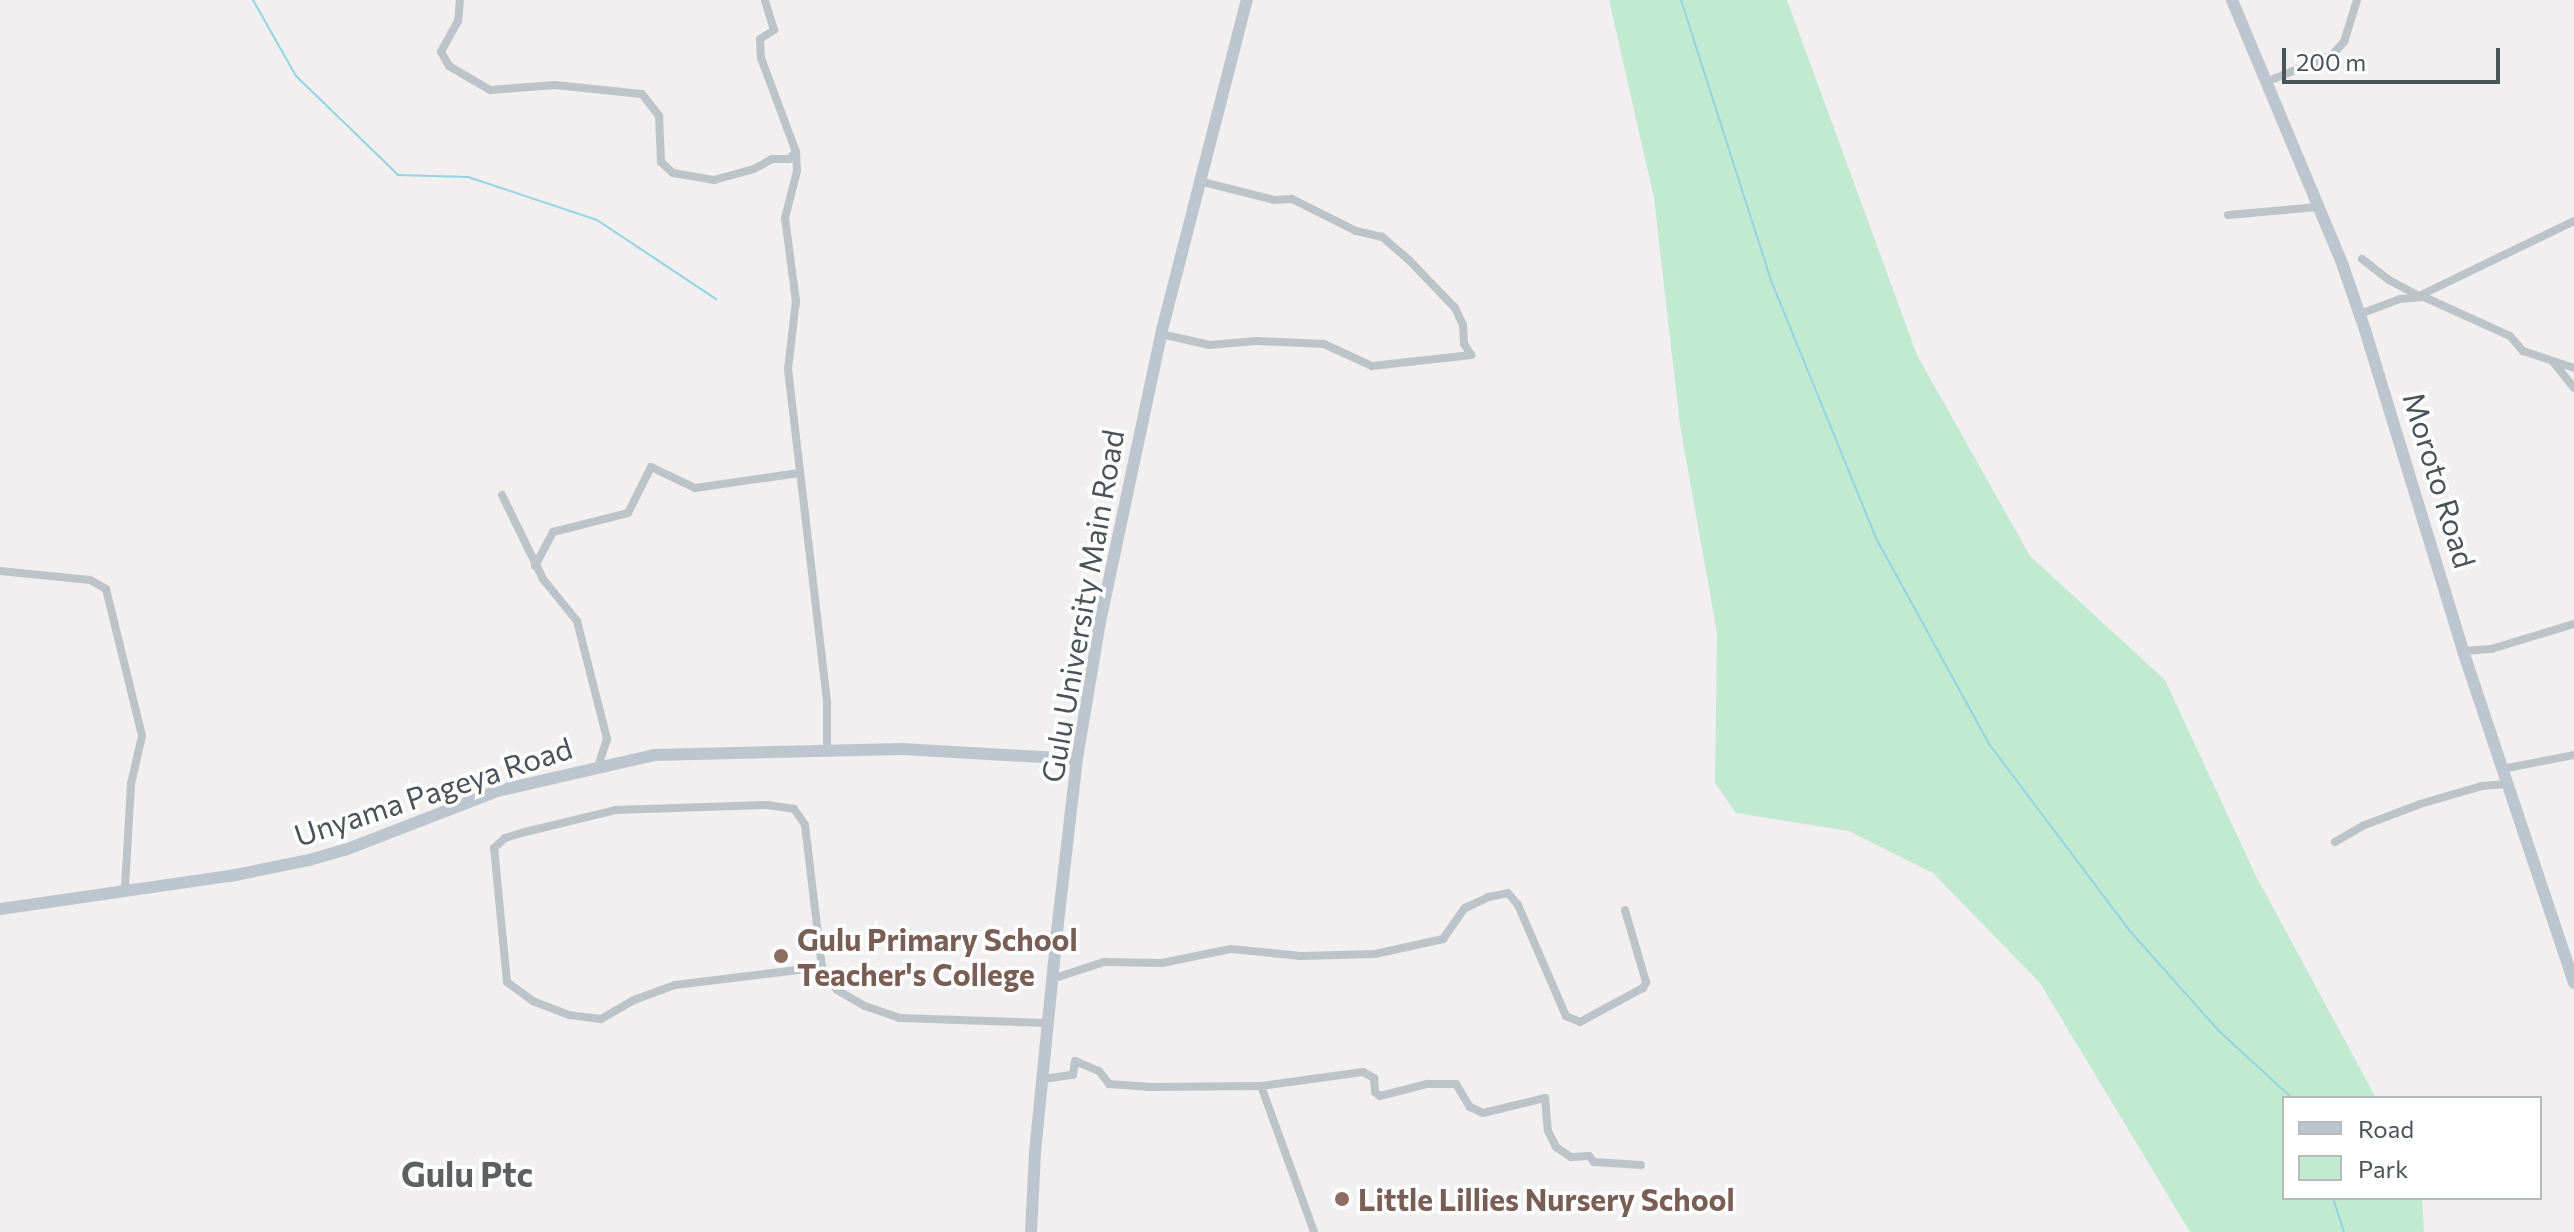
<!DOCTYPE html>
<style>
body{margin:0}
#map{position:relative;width:2574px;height:1232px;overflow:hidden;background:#f1efef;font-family:Commissioner,sans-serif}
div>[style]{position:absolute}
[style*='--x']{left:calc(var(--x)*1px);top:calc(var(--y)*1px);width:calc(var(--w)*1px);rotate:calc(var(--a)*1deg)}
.green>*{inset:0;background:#c2ead1}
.stream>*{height:2px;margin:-1px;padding:0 1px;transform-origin:1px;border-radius:1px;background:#94d4e3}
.street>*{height:8px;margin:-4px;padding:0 4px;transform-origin:4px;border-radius:4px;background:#bcc4ca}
.secondary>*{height:12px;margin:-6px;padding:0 6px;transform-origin:6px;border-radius:6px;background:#bdc6cf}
.dots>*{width:22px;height:22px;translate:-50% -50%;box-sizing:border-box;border:4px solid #fff;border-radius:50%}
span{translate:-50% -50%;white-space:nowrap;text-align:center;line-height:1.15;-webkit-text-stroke:7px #fff;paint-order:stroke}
.street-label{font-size:30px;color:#49535a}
.education-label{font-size:30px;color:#785e54;font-weight:700}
.left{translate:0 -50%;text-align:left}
.quarter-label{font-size:34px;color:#5c6063;font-weight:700}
.legend{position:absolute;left:2282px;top:1096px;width:260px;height:104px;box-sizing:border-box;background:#fff;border:2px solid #b6babd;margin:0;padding:10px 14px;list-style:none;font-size:24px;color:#49535a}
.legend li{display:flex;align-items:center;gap:16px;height:40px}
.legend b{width:40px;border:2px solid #b6babd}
.scale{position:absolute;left:2282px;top:48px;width:218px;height:36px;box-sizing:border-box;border:4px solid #49535a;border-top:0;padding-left:10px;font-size:24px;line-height:28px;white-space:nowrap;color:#49535a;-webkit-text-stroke:6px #fff;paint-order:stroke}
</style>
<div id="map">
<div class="green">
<div style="clip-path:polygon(1609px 0,1787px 0,1917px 355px,2030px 556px,2165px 680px,2256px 876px,2376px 1098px,2284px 1098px,2284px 1198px,2422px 1198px,2424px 1232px,2190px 1232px,2040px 983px,1933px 873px,1849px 831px,1736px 813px,1715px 783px,1717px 633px,1680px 425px,1654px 198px)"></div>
</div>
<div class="stream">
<div style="--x:253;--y:0;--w:87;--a:60.5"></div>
<div style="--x:296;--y:76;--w:142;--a:44.1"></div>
<div style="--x:398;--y:175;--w:70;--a:1.6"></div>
<div style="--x:468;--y:177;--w:136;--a:18.4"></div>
<div style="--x:597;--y:220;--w:143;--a:33.6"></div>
<div style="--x:1681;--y:0;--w:297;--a:72.2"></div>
<div style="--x:1772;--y:283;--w:278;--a:67.8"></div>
<div style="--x:1877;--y:540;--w:233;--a:61.2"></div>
<div style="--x:1989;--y:744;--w:233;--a:53"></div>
<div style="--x:2129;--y:930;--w:137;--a:48.3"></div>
<div style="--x:2220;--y:1032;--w:98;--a:42.5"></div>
<div style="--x:2333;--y:1198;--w:36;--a:72"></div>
</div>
<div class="street">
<div style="--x:460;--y:0;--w:21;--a:95"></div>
<div style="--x:458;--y:21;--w:35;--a:119"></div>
<div style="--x:441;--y:52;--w:16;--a:60"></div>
<div style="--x:449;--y:66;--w:48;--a:30.3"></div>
<div style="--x:490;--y:90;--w:65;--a:-4.4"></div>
<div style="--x:555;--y:85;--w:87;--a:5.9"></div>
<div style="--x:642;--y:94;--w:28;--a:52"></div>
<div style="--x:659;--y:116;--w:46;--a:87.5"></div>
<div style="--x:661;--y:162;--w:16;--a:43"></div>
<div style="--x:673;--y:173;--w:42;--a:9.7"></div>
<div style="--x:714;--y:180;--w:41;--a:-15.4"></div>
<div style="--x:754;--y:169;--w:21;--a:-29"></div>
<div style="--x:772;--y:159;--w:17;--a:0"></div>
<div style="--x:789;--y:159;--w:10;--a:-45"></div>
<div style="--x:796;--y:152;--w:100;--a:-110.4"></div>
<div style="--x:761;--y:58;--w:19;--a:-93"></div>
<div style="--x:760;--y:39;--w:17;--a:-33"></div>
<div style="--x:774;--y:30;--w:31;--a:-107"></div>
<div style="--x:2266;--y:82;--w:71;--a:-22.2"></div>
<div style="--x:2332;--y:55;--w:18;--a:-47"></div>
<div style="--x:2344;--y:42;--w:44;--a:-72.8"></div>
<div style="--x:796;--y:152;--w:19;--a:87"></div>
<div style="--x:797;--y:171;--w:49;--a:104.3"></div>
<div style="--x:785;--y:218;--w:84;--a:82.5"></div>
<div style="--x:796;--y:301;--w:68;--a:96.7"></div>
<div style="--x:788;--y:369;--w:336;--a:83.3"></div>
<div style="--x:827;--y:703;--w:46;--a:90"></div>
<div style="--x:2228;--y:215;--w:90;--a:-5.1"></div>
<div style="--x:2362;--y:259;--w:34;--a:38"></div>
<div style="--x:2389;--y:280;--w:34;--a:28"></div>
<div style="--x:2419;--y:296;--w:172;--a:-25.8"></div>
<div style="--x:2360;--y:314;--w:43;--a:-20.6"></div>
<div style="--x:2400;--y:299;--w:24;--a:-5"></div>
<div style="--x:2424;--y:297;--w:94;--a:24.4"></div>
<div style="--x:2510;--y:336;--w:20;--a:49"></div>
<div style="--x:2523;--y:351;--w:54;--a:18.4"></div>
<div style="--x:1161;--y:334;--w:50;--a:12.7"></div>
<div style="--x:1210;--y:345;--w:46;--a:-5"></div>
<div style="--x:1256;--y:341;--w:68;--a:2.5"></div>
<div style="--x:1324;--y:344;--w:53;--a:24.6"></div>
<div style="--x:1372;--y:366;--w:100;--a:-6.3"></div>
<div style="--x:1471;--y:355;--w:13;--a:-122"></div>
<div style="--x:1464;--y:344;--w:19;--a:-93"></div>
<div style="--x:1463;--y:325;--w:19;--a:-115"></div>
<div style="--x:1455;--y:308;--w:65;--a:-133.8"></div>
<div style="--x:1410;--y:261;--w:37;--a:-139"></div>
<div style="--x:1382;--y:237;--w:27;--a:-167"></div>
<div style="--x:1356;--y:231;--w:72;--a:-153.4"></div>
<div style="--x:1292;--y:199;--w:18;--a:177"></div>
<div style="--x:1274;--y:200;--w:77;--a:-165.8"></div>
<div style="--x:2554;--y:363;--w:32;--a:51"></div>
<div style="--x:502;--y:495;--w:93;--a:64"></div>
<div style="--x:543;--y:579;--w:54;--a:51"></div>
<div style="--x:577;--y:621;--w:122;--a:75.7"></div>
<div style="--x:607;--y:739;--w:28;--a:108"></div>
<div style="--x:535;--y:566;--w:38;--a:-62"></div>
<div style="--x:553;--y:532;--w:77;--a:-14.2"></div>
<div style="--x:628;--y:513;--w:51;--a:-63.4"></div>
<div style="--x:651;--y:467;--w:49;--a:25.5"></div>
<div style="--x:695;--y:488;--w:105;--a:-8.2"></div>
<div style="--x:0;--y:571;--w:90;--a:5.7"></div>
<div style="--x:90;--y:580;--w:18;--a:29"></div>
<div style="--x:106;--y:589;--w:151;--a:76.2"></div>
<div style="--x:142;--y:736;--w:49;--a:102.9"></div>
<div style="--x:131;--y:784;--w:105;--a:93.3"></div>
<div style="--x:2463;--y:651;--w:28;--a:-4"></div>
<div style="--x:2491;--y:649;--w:87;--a:-16.8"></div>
<div style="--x:2502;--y:769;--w:73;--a:-11"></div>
<div style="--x:2335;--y:842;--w:34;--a:-30"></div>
<div style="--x:2365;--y:825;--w:59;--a:-20.9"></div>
<div style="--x:2420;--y:804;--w:65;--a:-16.2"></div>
<div style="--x:2482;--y:786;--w:24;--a:-5"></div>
<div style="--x:822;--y:967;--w:148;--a:173"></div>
<div style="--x:675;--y:985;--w:44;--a:159.9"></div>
<div style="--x:634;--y:1000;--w:38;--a:150"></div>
<div style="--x:601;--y:1019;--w:32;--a:-173"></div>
<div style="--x:569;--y:1015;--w:39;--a:-159"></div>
<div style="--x:533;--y:1001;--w:32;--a:-144"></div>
<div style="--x:507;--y:982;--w:135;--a:-95.5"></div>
<div style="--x:494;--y:848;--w:15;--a:-42"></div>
<div style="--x:505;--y:838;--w:21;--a:-17"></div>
<div style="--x:525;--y:832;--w:94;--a:-13.6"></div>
<div style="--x:616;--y:810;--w:151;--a:-1.9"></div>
<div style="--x:767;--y:805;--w:27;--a:8"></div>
<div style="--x:794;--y:809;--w:19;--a:55"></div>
<div style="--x:805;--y:825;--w:143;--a:83.2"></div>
<div style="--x:822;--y:967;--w:27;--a:57"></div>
<div style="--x:837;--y:990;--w:32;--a:30"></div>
<div style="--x:865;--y:1006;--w:36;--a:19"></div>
<div style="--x:899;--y:1018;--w:149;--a:1.9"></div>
<div style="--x:1052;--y:979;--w:55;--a:-18.1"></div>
<div style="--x:1104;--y:962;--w:58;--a:1"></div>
<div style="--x:1162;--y:963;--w:70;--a:-11.5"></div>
<div style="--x:1231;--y:949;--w:70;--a:5.7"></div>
<div style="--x:1301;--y:956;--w:74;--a:-1.5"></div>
<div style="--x:1375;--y:954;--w:70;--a:-12.4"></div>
<div style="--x:1443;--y:939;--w:38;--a:-55"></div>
<div style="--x:1465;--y:908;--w:26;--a:-25"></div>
<div style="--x:1489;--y:897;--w:19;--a:-12"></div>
<div style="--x:1508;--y:893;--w:16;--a:50"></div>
<div style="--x:1518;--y:905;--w:121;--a:66.6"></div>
<div style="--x:1566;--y:1016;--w:15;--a:23"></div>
<div style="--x:1580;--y:1022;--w:72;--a:-28.4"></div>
<div style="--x:1643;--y:988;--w:7;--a:-63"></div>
<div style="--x:1646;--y:982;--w:75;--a:-106.3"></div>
<div style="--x:1043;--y:1079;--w:30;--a:-8"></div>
<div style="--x:1073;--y:1075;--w:14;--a:-82"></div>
<div style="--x:1075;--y:1061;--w:26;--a:23"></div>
<div style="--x:1099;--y:1071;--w:16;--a:52"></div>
<div style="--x:1109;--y:1084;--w:39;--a:4"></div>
<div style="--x:1148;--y:1087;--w:113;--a:-0.5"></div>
<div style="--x:1261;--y:1086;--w:103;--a:-7.8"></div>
<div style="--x:1363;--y:1072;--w:13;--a:29"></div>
<div style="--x:1374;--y:1078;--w:14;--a:86"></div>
<div style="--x:1375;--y:1092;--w:6;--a:39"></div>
<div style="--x:1380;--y:1096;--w:49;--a:-14.3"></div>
<div style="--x:1427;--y:1084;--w:29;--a:0"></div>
<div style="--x:1456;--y:1084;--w:27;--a:59"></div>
<div style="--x:1470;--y:1107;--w:14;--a:25"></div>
<div style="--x:1483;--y:1113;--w:64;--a:-13.6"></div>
<div style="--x:1545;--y:1098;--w:33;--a:85"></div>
<div style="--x:1548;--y:1131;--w:18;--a:63"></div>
<div style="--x:1556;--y:1147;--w:18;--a:34"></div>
<div style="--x:1571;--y:1157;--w:18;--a:-3"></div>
<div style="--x:1589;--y:1156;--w:8;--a:50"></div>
<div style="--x:1594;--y:1162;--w:47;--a:3.7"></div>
<div style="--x:1261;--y:1086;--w:155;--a:70"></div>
</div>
<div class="secondary">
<div style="--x:2232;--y:0;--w:288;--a:67.3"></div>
<div style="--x:2343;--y:266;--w:68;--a:71"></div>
<div style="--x:2365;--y:330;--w:336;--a:73"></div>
<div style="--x:2463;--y:651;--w:350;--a:71.5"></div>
<div style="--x:0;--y:909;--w:232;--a:-8.2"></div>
<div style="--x:230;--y:876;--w:81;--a:-11.4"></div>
<div style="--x:309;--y:860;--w:37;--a:-16"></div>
<div style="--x:345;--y:850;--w:163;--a:-21.2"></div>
<div style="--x:497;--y:791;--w:161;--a:-12.9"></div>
<div style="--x:654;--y:755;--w:248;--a:-1.4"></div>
<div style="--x:902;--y:749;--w:175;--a:3.3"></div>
<div style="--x:1031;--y:1232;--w:80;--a:-87.1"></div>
<div style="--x:1035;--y:1152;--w:213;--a:-84.3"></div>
<div style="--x:1056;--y:940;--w:182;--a:-83.4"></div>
<div style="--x:1077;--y:759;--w:139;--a:-80.5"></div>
<div style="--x:1100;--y:622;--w:294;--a:-78"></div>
<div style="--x:1161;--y:334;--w:345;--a:-75.6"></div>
</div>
<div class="dots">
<div style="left:781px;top:956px;background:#8d6e63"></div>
<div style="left:1342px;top:1199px;background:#8d6e63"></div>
</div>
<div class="street-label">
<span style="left:2440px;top:480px;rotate:73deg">Moroto Road</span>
<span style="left:1082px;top:606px;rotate:-80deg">Gulu University Main Road</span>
<span style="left:433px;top:791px;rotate:-18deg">Unyama Pageya Road</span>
</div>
<div class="education-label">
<span class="left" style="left:797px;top:956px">Gulu Primary School<br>Teacher's College</span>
<span class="left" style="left:1358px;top:1199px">Little Lillies Nursery School</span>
</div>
<div class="quarter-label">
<span style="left:467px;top:1174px">Gulu Ptc</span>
</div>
<ul class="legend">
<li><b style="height:10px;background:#bdc6cf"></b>Road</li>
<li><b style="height:22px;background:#c2ead1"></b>Park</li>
</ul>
<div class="scale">200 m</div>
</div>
